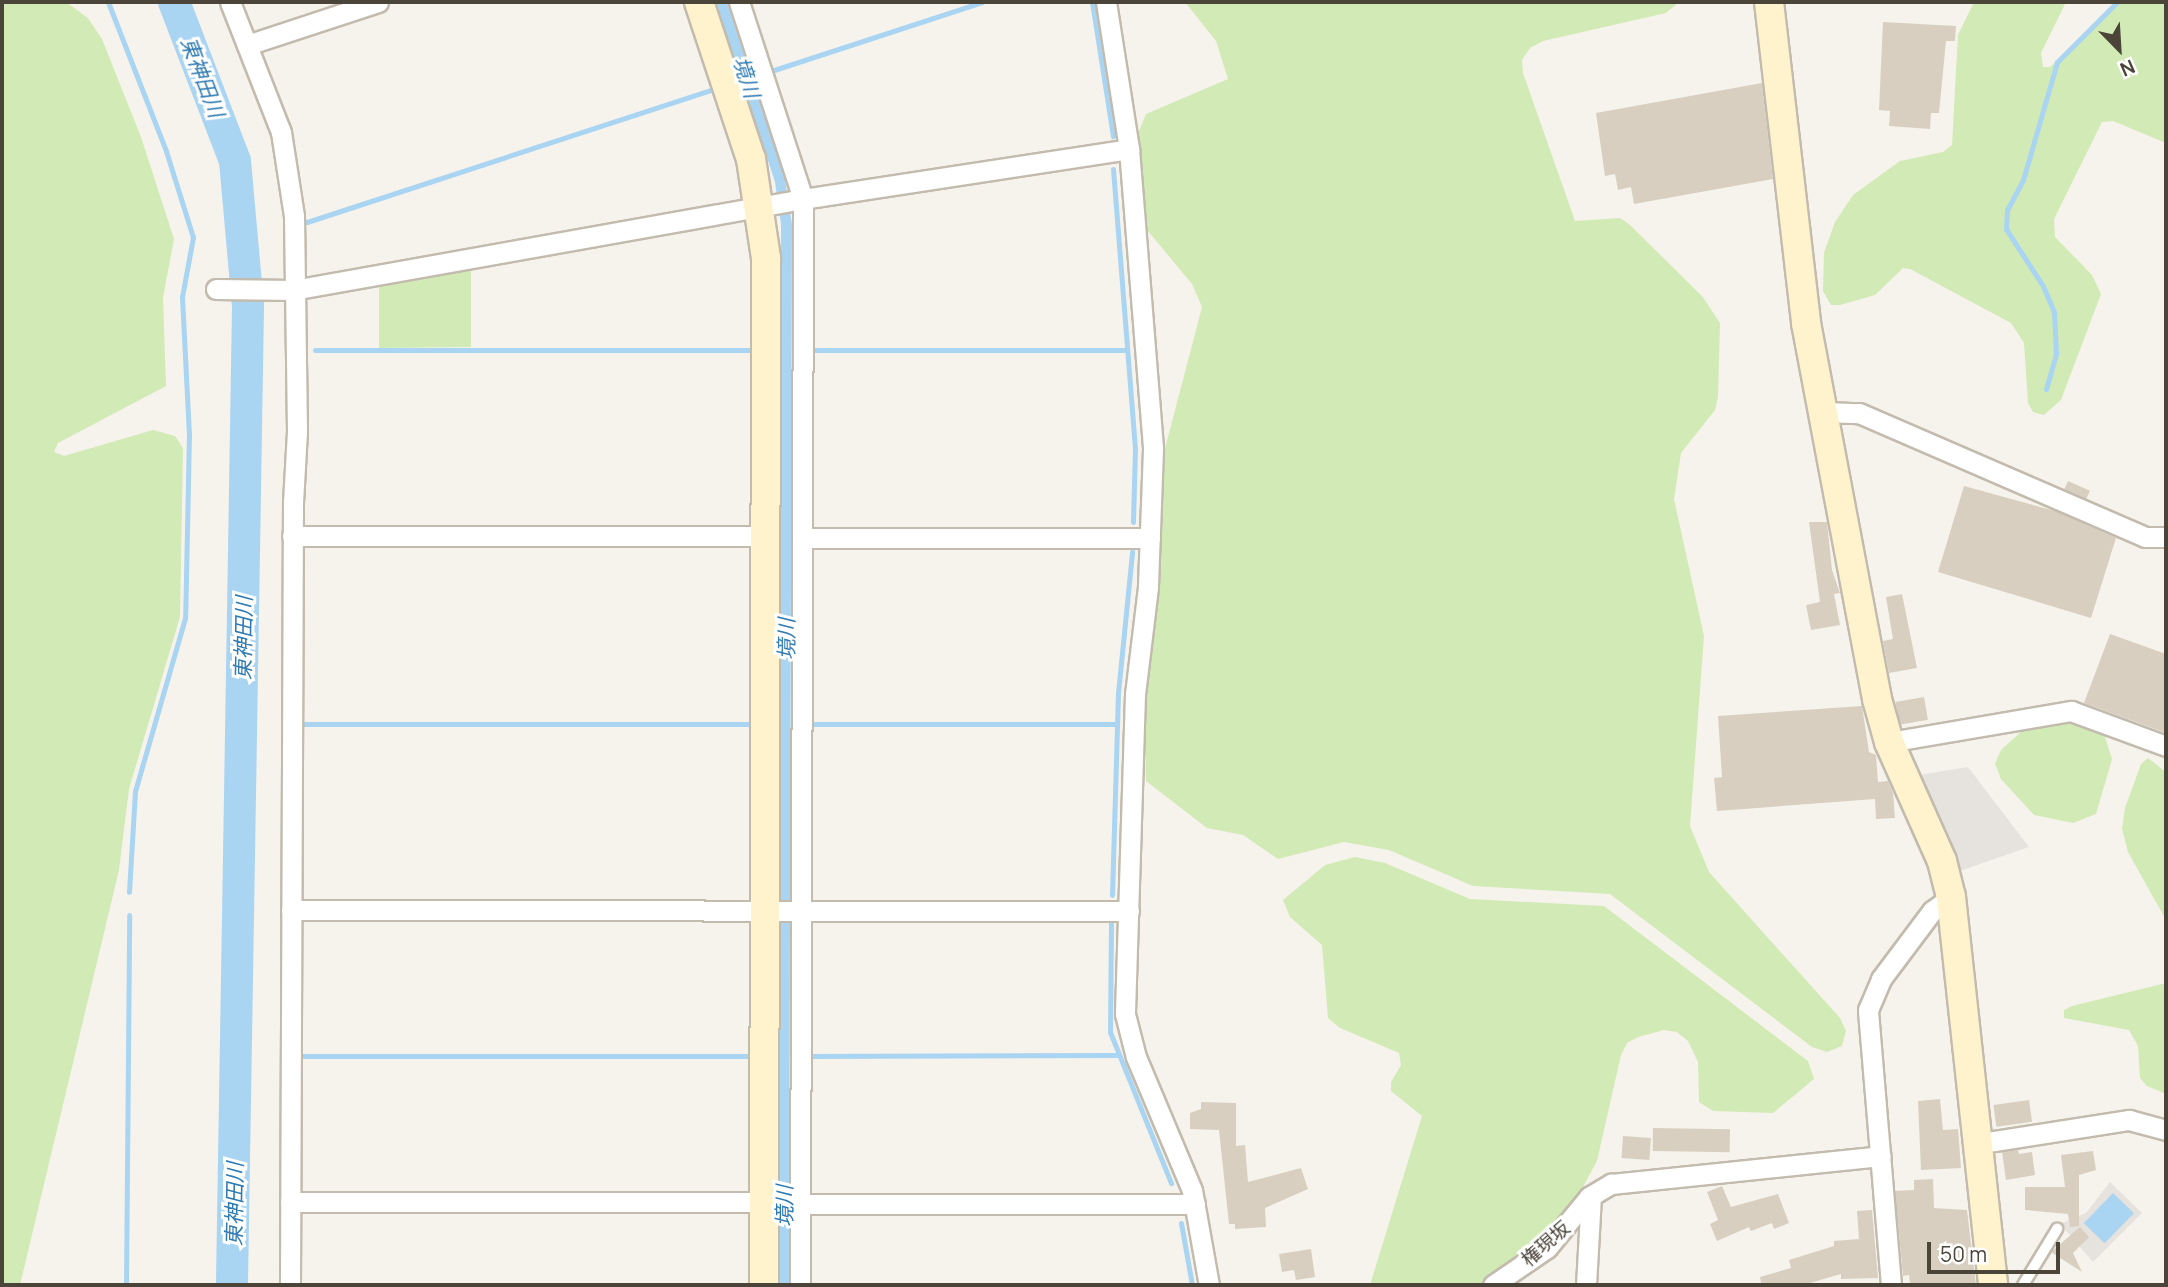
<!DOCTYPE html>
<meta charset="utf-8">
<style>
body{margin:0}
#map{position:relative;width:2168px;height:1287px;overflow:hidden;background:#f6f3ec;font-family:Manrope,"Noto Sans JP",sans-serif}
div>[style]{position:absolute}
[style*='--x']{left:calc(var(--x)*1px);top:calc(var(--y)*1px);width:calc(var(--w)*1px);rotate:calc(var(--a)*1deg)}
.industrial>*{inset:0;background:#e6e2dd}
.green>*{inset:0;background:#d2eab5}
.water>*{inset:0;background:#a9d4f2;transform-origin:0 0}
.stream>*{height:5px;margin:-2.5px;padding:0 2.5px;transform-origin:2.5px;border-radius:2.5px;background:#a9d4f2}
.river>*{height:32px;margin:-16px;padding:0 16px;transform-origin:16px;border-radius:16px;background:#a9d4f2}
.building>*{inset:0;background:#d8cfc1;transform-origin:0 0}
.roads{filter:drop-shadow(2px 0 #c2bbae) drop-shadow(-2px 0 #c2bbae) drop-shadow(0 2px #c2bbae) drop-shadow(0 -2px #c2bbae)}
.lane>*{height:10px;margin:-5px;padding:0 5px;transform-origin:5px;border-radius:5px;background:#fff}
.street>*{height:19px;margin:-9.5px;padding:0 9.5px;transform-origin:9.5px;border-radius:9.5px;background:#fff}
.secondary>*{height:28px;margin:-14px;padding:0 14px;transform-origin:14px;border-radius:14px;background:#fff3cd}
span{translate:-50% -50%;white-space:nowrap;text-align:center;line-height:1.15;-webkit-text-stroke:6px #fff;paint-order:stroke}
.street-label{font-size:19px;color:#4b4439}
.water-label{font-size:21px;color:#2e7ab2;font-style:italic}
.frame{position:absolute;inset:0;border:4px solid #4b4439;pointer-events:none}
.north{position:absolute;left:2084px;top:14px;width:70px;height:70px;-webkit-text-stroke:5px #fff;paint-order:stroke;rotate:156deg;font-size:19px;font-weight:700;line-height:28px;text-align:center;color:#4b4439}
.north::after{content:'';display:block;margin:auto;width:24px;height:32px;background:#4b4439;clip-path:polygon(50% 0,100% 100%,50% 72%,0 100%)}
.scale{position:absolute;left:1927px;top:1242px;width:133px;height:32px;box-sizing:border-box;border:4px solid #4b4439;border-top:0;padding-left:9px;font-size:21px;line-height:24px;white-space:nowrap;color:#4b4439;-webkit-text-stroke:5px #fff;paint-order:stroke}
</style>
<div id="map">
<div class="industrial">
<div style="clip-path:polygon(1968px 767px,2029px 847px,1954px 873px,1913px 776px)"></div>
<div style="clip-path:polygon(2110px 1182px,2142px 1213px,2093px 1262px,2060px 1224px,2086px 1213px)"></div>
</div>
<div class="green">
<div style="clip-path:polygon(2px 2px,66px 2px,88px 18px,102px 39px,141px 137px,174px 239px,163px 298px,166px 386px,58px 443px,54px 452px,64px 456px,153px 430px,175px 436px,183px 448px,180px 617px,129px 789px,119px 870px,20px 1285px,2px 1285px)"></div>
<div style="clip-path:polygon(1185px 2px,1679px 2px,1666px 13px,1543px 41px,1530px 48px,1522px 60px,1523px 73px,1575px 221px,1620px 218px,1629px 224px,1702px 296px,1720px 323px,1718px 397px,1715px 410px,1681px 453px,1674px 499px,1704px 636px,1690px 826px,1709px 872px,1840px 1018px,1846px 1031px,1842px 1046px,1827px 1052px,1812px 1047px,1610px 894px,1473px 886px,1389px 850px,1344px 842px,1278px 859px,1243px 835px,1207px 828px,1146px 781px,1144px 695px,1157px 602px,1162px 460px,1202px 307px,1192px 284px,1148px 231px,1137px 136px,1146px 114px,1228px 79px,1216px 41px)"></div>
<div style="clip-path:polygon(1974px 2px,2066px 2px,2041px 53px,2043px 67px,2050px 67px,2121px 2px,2166px 2px,2166px 143px,2113px 121px,2102px 122px,2054px 219px,2055px 237px,2092px 275px,2101px 294px,2061px 400px,2044px 415px,2033px 412px,2028px 403px,2024px 343px,2011px 323px,1910px 269px,1903px 268px,1875px 295px,1840px 305px,1831px 305px,1823px 291px,1824px 253px,1835px 222px,1853px 195px,1900px 161px,1943px 152px,1952px 145px,1958px 35px)"></div>
<div style="clip-path:polygon(471px 263px,471px 347px,379px 348px,379px 280px)"></div>
<div style="clip-path:polygon(2069px 720px,2104px 734px,2112px 759px,2096px 814px,2073px 823px,2034px 815px,2001px 779px,1995px 764px,2001px 750px,2024px 729px)"></div>
<div style="clip-path:polygon(2148px 758px,2166px 772px,2166px 920px,2128px 852px,2122px 829px,2125px 808px,2141px 764px)"></div>
<div style="clip-path:polygon(1355px 857px,1385px 863px,1470px 899px,1604px 906px,1808px 1061px,1814px 1079px,1773px 1113px,1713px 1111px,1699px 1102px,1698px 1062px,1688px 1041px,1677px 1032px,1664px 1030px,1638px 1037px,1627px 1043px,1621px 1055px,1597px 1161px,1572px 1207px,1540px 1241px,1479px 1285px,1370px 1285px,1422px 1116px,1391px 1091px,1391px 1082px,1401px 1065px,1399px 1053px,1340px 1028px,1328px 1018px,1322px 945px,1290px 917px,1283px 900px,1325px 865px)"></div>
<div style="clip-path:polygon(2166px 983px,2166px 982px,2166px 1094px,2147px 1086px,2140px 1078px,2138px 1046px,2129px 1030px,2064px 1018px,2064px 1010px,2072px 1006px)"></div>
</div>
<div class="water">
<div style="clip-path:polygon(716px 2px,727px 2px,785px 179px,792px 224px,789px 1285px,778px 1285px,781px 224px,775px 182px)"></div>
<div style="left:2113px;top:1193px;width:29px;height:42px;rotate:44deg"></div>
</div>
<div class="stream">
<div style="--x:108;--y:2;--w:160;--a:68.7"></div>
<div style="--x:166;--y:151;--w:90;--a:72.6"></div>
<div style="--x:193;--y:237;--w:61;--a:100.4"></div>
<div style="--x:182;--y:297;--w:137;--a:87.1"></div>
<div style="--x:189;--y:434;--w:184;--a:91.2"></div>
<div style="--x:185;--y:618;--w:180;--a:106.1"></div>
<div style="--x:135;--y:791;--w:101;--a:93.4"></div>
<div style="--x:1092;--y:2;--w:136;--a:81.1"></div>
<div style="--x:768;--y:72;--w:225;--a:-18.1"></div>
<div style="--x:1113;--y:169;--w:281;--a:85.5"></div>
<div style="--x:1135;--y:449;--w:73;--a:91.6"></div>
<div style="--x:307;--y:222;--w:430;--a:-18.1"></div>
<div style="--x:315;--y:350;--w:441;--a:0"></div>
<div style="--x:808;--y:350;--w:319;--a:0"></div>
<div style="--x:2046;--y:389;--w:37;--a:-74"></div>
<div style="--x:2056;--y:353;--w:41;--a:-92.8"></div>
<div style="--x:2054;--y:312;--w:28;--a:-113"></div>
<div style="--x:2043;--y:286;--w:68;--a:-123"></div>
<div style="--x:2006;--y:229;--w:19;--a:-87"></div>
<div style="--x:2007;--y:210;--w:34;--a:-62"></div>
<div style="--x:2023;--y:180;--w:123;--a:-73.9"></div>
<div style="--x:2057;--y:62;--w:85;--a:-45"></div>
<div style="--x:297;--y:724;--w:457;--a:0"></div>
<div style="--x:807;--y:724;--w:310;--a:0"></div>
<div style="--x:1112;--y:895;--w:202;--a:-88.3"></div>
<div style="--x:1118;--y:693;--w:142;--a:-84.3"></div>
<div style="--x:1111;--y:922;--w:110;--a:90.5"></div>
<div style="--x:1110;--y:1032;--w:163;--a:68"></div>
<div style="--x:296;--y:1056;--w:458;--a:0"></div>
<div style="--x:805;--y:1056;--w:312;--a:-0.2"></div>
<div style="--x:1181;--y:1223;--w:63;--a:79.9"></div>
<div style="--x:126;--y:1285;--w:370;--a:-89.5"></div>
</div>
<div class="river">
<div style="--x:174;--y:2;--w:170;--a:69"></div>
<div style="--x:235;--y:161;--w:147;--a:84.9"></div>
<div style="--x:248;--y:307;--w:978;--a:90.94"></div>
</div>
<div class="building">
<div style="clip-path:polygon(1883px 22px,1956px 26px,1955px 41px,1946px 41px,1939px 113px,1931px 113px,1930px 129px,1889px 126px,1890px 111px,1879px 110px)"></div>
<div style="clip-path:polygon(1762px 83px,1773px 179px,1634px 204px,1631px 187px,1618px 190px,1615px 174px,1605px 176px,1596px 113px)"></div>
<div style="left:2068px;top:481px;width:24px;height:9px;rotate:24deg"></div>
<div style="clip-path:polygon(1964px 486px,2055px 511px,2116px 538px,2091px 618px,1938px 572px)"></div>
<div style="clip-path:polygon(1809px 522px,1827px 522px,1832px 570px,1840px 593px,1834px 594px,1840px 625px,1811px 630px,1806px 605px,1820px 602px)"></div>
<div style="clip-path:polygon(1902px 594px,1917px 668px,1889px 673px,1883px 641px,1893px 639px,1886px 597px)"></div>
<div style="clip-path:polygon(2110px 634px,2166px 654px,2166px 733px,2084px 703px)"></div>
<div style="left:1924px;top:697px;width:23px;height:29px;rotate:80deg"></div>
<div style="clip-path:polygon(1862px 706px,1869px 752px,1876px 755px,1878px 782px,1888px 781px,1893px 793px,1895px 818px,1876px 819px,1875px 799px,1717px 811px,1714px 778px,1722px 777px,1718px 716px)"></div>
<div style="clip-path:polygon(1940px 1099px,1943px 1130px,1958px 1129px,1961px 1168px,1921px 1170px,1918px 1101px)"></div>
<div style="left:2029px;top:1100px;width:22px;height:36px;rotate:82deg"></div>
<div style="clip-path:polygon(1201px 1102px,1236px 1103px,1236px 1146px,1245px 1145px,1248px 1182px,1301px 1168px,1308px 1189px,1265px 1208px,1266px 1227px,1235px 1229px,1235px 1224px,1229px 1224px,1219px 1130px,1190px 1129px,1190px 1113px,1201px 1109px)"></div>
<div style="left:1653px;top:1128px;width:77px;height:23px;rotate:1deg"></div>
<div style="left:1623px;top:1136px;width:28px;height:22px;rotate:4deg"></div>
<div style="clip-path:polygon(2018px 1150px,2019px 1154px,2032px 1152px,2035px 1175px,2006px 1180px,2002px 1152px)"></div>
<div style="clip-path:polygon(2093px 1151px,2096px 1170px,2079px 1175px,2079px 1226px,2070px 1227px,2068px 1214px,2025px 1210px,2025px 1187px,2065px 1187px,2061px 1155px)"></div>
<div style="clip-path:polygon(1933px 1179px,1934px 1208px,1967px 1210px,1976px 1285px,1910px 1285px,1909px 1275px,1903px 1276px,1895px 1191px,1914px 1190px,1914px 1180px)"></div>
<div style="clip-path:polygon(1722px 1186px,1731px 1207px,1778px 1194px,1789px 1223px,1774px 1229px,1772px 1223px,1751px 1231px,1749px 1227px,1717px 1241px,1710px 1224px,1718px 1220px,1707px 1192px)"></div>
<div style="clip-path:polygon(1872px 1210px,1878px 1278px,1841px 1279px,1841px 1274px,1810px 1283px,1761px 1283px,1760px 1277px,1791px 1268px,1789px 1260px,1834px 1246px,1834px 1241px,1859px 1239px,1857px 1211px)"></div>
<div style="clip-path:polygon(2080px 1227px,2089px 1237px,2073px 1253px,2082px 1272px,2051px 1252px)"></div>
<div style="clip-path:polygon(1311px 1249px,1315px 1277px,1296px 1280px,1294px 1270px,1282px 1272px,1279px 1254px)"></div>
</div>
<div class="roads">
<div class="lane">
<div style="--x:2023;--y:1285;--w:66;--a:-58.7"></div>
</div>
<div class="street">
<div style="--x:230;--y:2;--w:140;--a:68.6"></div>
<div style="--x:281;--y:132;--w:85;--a:81.2"></div>
<div style="--x:294;--y:216;--w:215;--a:89.2"></div>
<div style="--x:297;--y:431;--w:71;--a:93.2"></div>
<div style="--x:293;--y:502;--w:783;--a:90.22"></div>
<div style="--x:739;--y:2;--w:207;--a:72"></div>
<div style="--x:803;--y:199;--w:1086;--a:90.16"></div>
<div style="--x:1106;--y:2;--w:149;--a:81.1"></div>
<div style="--x:1129;--y:149;--w:301;--a:85.4"></div>
<div style="--x:1153;--y:449;--w:138;--a:92.1"></div>
<div style="--x:1148;--y:587;--w:108;--a:96.9"></div>
<div style="--x:1135;--y:694;--w:320;--a:91.8"></div>
<div style="--x:1125;--y:1014;--w:44;--a:75.7"></div>
<div style="--x:1136;--y:1057;--w:144;--a:67.2"></div>
<div style="--x:1192;--y:1190;--w:97;--a:79.9"></div>
<div style="--x:247;--y:45;--w:138;--a:-18.2"></div>
<div style="--x:216;--y:289;--w:77;--a:0.7"></div>
<div style="--x:293;--y:290;--w:518;--a:-10.12"></div>
<div style="--x:803;--y:199;--w:330;--a:-8.7"></div>
<div style="--x:1823;--y:412;--w:36;--a:2"></div>
<div style="--x:1859;--y:413;--w:312;--a:23.4"></div>
<div style="--x:2145;--y:537;--w:21;--a:0"></div>
<div style="--x:292;--y:536;--w:474;--a:0"></div>
<div style="--x:802;--y:538;--w:348;--a:0"></div>
<div style="--x:1889;--y:742;--w:185;--a:-9.7"></div>
<div style="--x:2071;--y:711;--w:101;--a:20.2"></div>
<div style="--x:291;--y:910;--w:838;--a:0.07"></div>
<div style="--x:1975;--y:1144;--w:156;--a:-8.9"></div>
<div style="--x:2129;--y:1120;--w:38;--a:15"></div>
<div style="--x:290;--y:1202;--w:474;--a:0"></div>
<div style="--x:800;--y:1204;--w:395;--a:0"></div>
<div style="--x:1493;--y:1285;--w:65;--a:-34.4"></div>
<div style="--x:1547;--y:1248;--w:66;--a:-50.5"></div>
<div style="--x:1589;--y:1197;--w:26;--a:-31"></div>
<div style="--x:1611;--y:1184;--w:271;--a:-5.9"></div>
<div style="--x:1586;--y:1285;--w:89;--a:-86.8"></div>
<div style="--x:1891;--y:1285;--w:276;--a:-94.8"></div>
<div style="--x:1868;--y:1010;--w:34;--a:-67"></div>
<div style="--x:1881;--y:979;--w:85;--a:-53.1"></div>
<div style="--x:1932;--y:911;--w:24;--a:-36"></div>
</div>
<div class="secondary">
<div style="--x:699;--y:2;--w:165;--a:71.7"></div>
<div style="--x:751;--y:159;--w:100;--a:81.4"></div>
<div style="--x:766;--y:258;--w:1027;--a:90.11"></div>
<div style="--x:1769;--y:2;--w:323;--a:83.4"></div>
<div style="--x:1806;--y:323;--w:383;--a:79.3"></div>
<div style="--x:1877;--y:699;--w:45;--a:74.4"></div>
<div style="--x:1889;--y:742;--w:130;--a:66"></div>
<div style="--x:1942;--y:861;--w:37;--a:76"></div>
<div style="--x:1951;--y:897;--w:390;--a:83.8"></div>
</div>
</div>
<div class="street-label">
<span style="left:1546px;top:1244px;rotate:-41deg">権現坂</span>
</div>
<div class="water-label">
<span style="left:203px;top:77px;rotate:69deg">東神田川</span>
<span style="left:747px;top:77px;rotate:72deg">境川</span>
<span style="left:243px;top:638px;rotate:-89deg">東神田川</span>
<span style="left:786px;top:639px;rotate:-90deg">境川</span>
<span style="left:234px;top:1204px;rotate:-89deg">東神田川</span>
<span style="left:784px;top:1206px;rotate:-90deg">境川</span>
</div>
<div class="frame"></div>
<div class="north">N</div>
<div class="scale">50 m</div>
</div>
